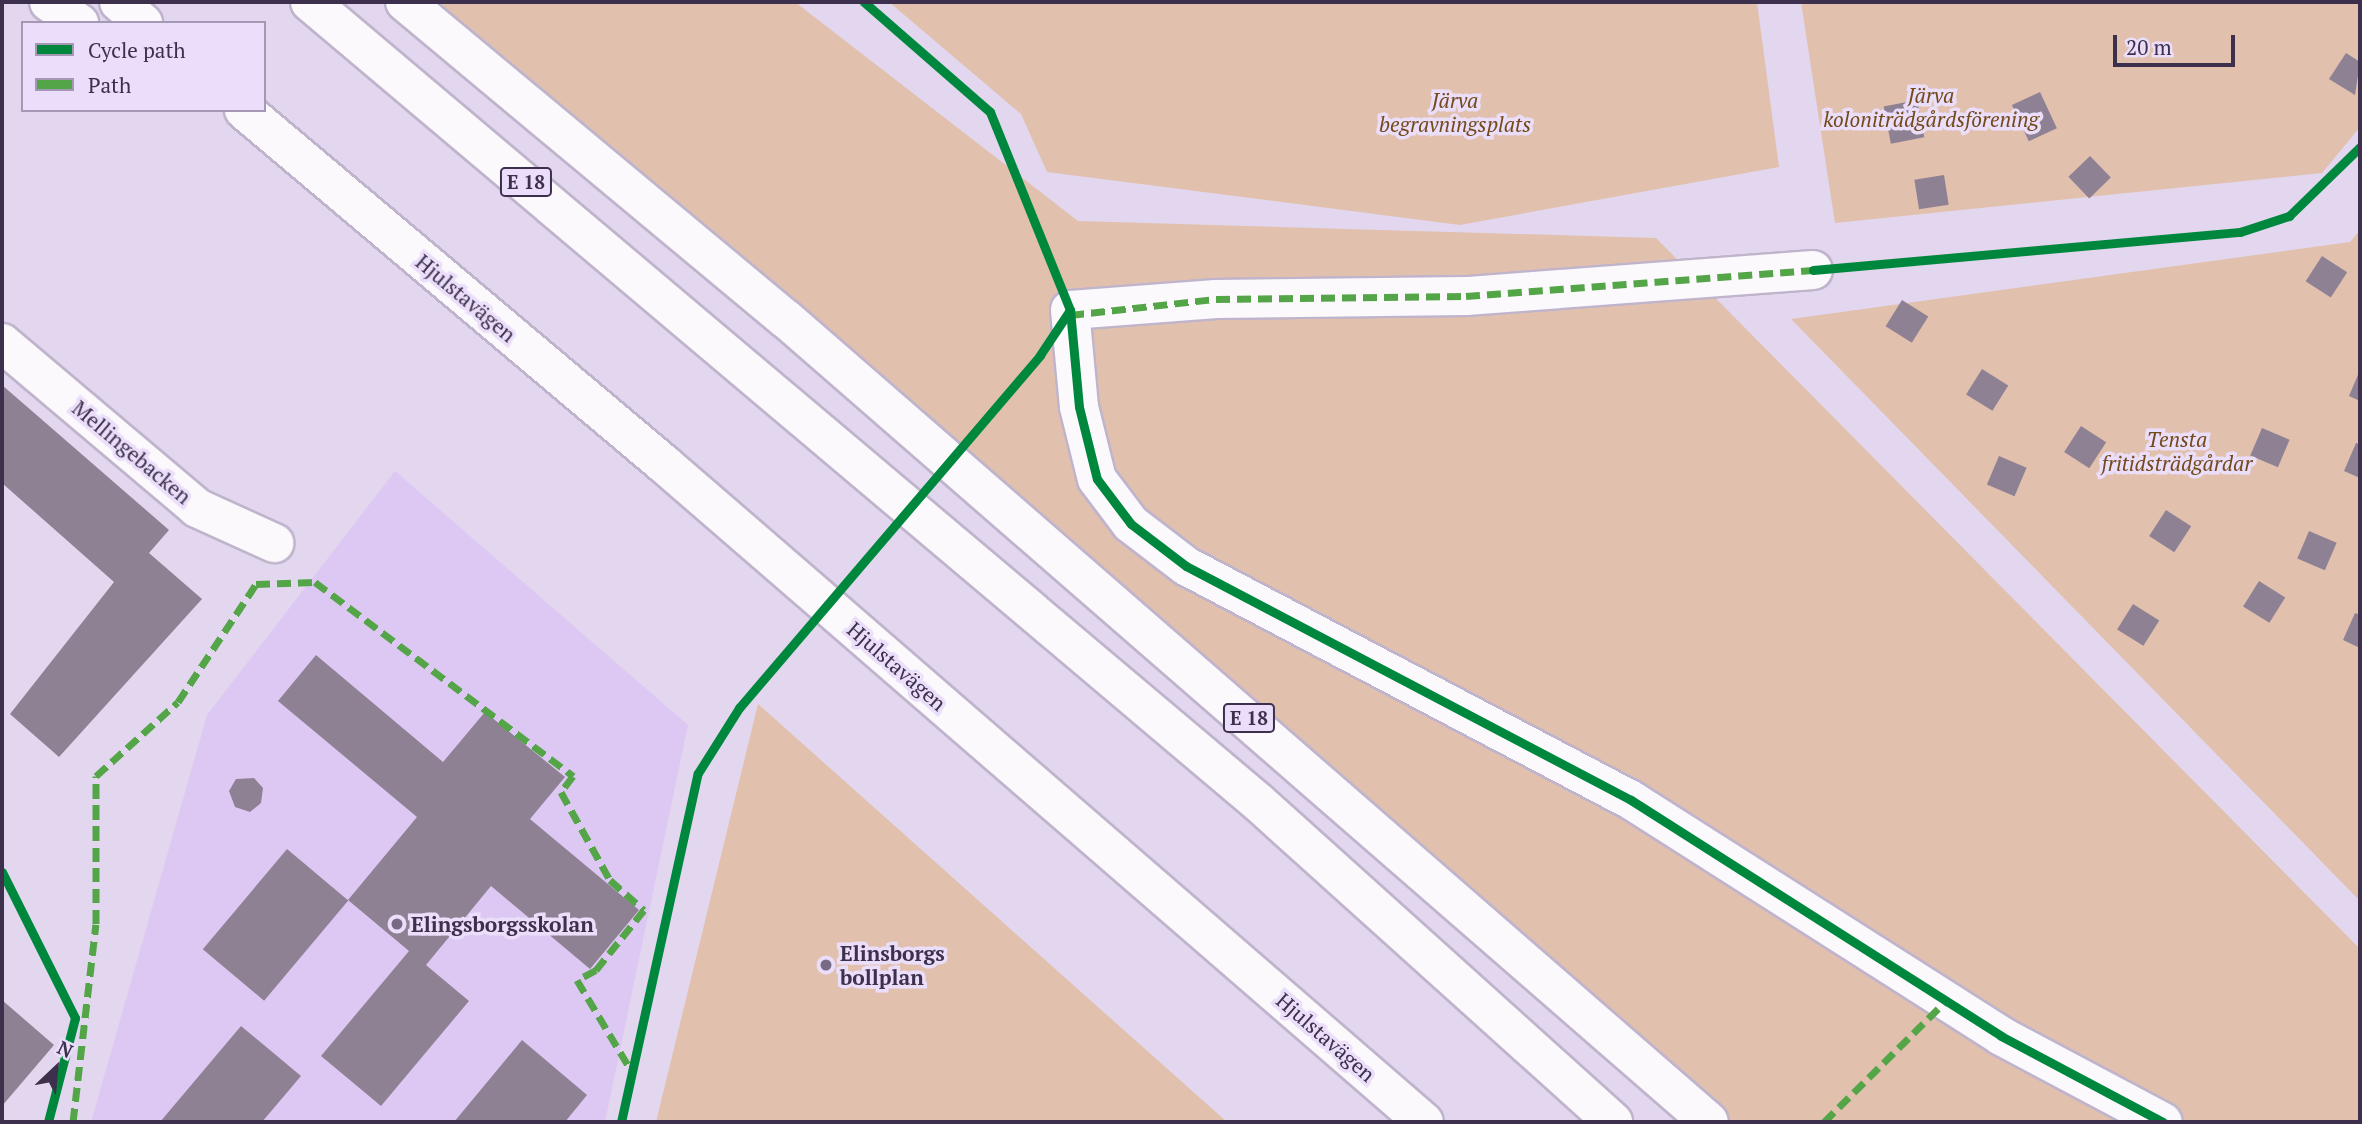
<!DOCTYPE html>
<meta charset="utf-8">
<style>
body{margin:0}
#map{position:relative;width:2362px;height:1124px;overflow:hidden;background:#e2d7ee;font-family:"PT Serif",serif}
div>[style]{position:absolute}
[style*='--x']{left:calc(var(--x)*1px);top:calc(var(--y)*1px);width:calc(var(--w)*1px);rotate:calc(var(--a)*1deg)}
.built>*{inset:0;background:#ddc8f4}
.green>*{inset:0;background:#e1c0ae}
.building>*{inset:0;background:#8f8194;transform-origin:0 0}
.roads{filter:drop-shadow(2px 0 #c0b4cc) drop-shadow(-2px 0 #c0b4cc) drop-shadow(0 2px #c0b4cc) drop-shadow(0 -2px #c0b4cc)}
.street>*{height:38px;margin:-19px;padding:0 19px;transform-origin:19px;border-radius:19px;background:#fbf9fc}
.secondary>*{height:38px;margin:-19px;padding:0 19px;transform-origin:19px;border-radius:19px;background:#fbf9fc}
.highway>*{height:38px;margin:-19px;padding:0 19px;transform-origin:19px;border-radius:19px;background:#fbf9fc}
.quiet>*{height:7px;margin-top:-3.5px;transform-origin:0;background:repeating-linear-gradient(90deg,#54a448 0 14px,transparent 0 21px)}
.cycleway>*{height:9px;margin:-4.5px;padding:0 4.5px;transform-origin:4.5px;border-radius:4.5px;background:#00873e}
.dots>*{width:19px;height:19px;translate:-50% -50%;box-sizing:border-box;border:4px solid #ebdefa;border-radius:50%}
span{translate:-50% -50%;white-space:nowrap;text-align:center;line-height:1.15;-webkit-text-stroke:7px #ebdefa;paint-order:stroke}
.shield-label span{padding:2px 5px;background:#ebdefa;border:2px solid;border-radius:5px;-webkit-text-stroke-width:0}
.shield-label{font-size:19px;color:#3d304c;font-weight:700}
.park-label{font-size:21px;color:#734a1a;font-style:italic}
.street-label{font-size:21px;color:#3d304c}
.poi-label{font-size:21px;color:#3d304c;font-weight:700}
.left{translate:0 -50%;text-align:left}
.frame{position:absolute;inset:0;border:4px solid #3d304c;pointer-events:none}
.legend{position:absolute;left:21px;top:21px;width:245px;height:91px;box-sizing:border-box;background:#ebdefa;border:2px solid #a598b4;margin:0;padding:9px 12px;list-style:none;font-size:21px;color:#3d304c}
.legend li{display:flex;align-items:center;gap:14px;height:35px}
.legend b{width:35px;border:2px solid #a598b4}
.north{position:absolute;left:21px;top:1033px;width:70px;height:70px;-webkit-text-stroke:5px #ebdefa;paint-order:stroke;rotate:26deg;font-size:19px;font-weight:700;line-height:28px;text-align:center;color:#3d304c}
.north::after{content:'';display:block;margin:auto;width:24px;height:32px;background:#3d304c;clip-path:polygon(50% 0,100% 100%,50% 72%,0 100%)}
.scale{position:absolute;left:2113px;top:35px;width:122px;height:32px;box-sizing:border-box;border:4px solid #3d304c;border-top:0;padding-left:9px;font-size:21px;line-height:24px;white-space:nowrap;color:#3d304c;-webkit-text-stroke:5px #ebdefa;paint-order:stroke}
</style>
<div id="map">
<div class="built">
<div style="clip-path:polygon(395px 471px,688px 725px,605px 1122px,91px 1122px,207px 715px)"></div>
</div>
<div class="green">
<div style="clip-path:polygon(425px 2px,795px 2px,1078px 221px,1656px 238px,2360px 949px,2360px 1122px,1690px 1122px)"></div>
<div style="clip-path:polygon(889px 2px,1757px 2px,1779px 167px,1460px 225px,1047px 172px,1021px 114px)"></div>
<div style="clip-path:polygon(1801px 2px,2360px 2px,2360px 127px,2322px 173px,1835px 223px)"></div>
<div style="clip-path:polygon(2360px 230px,2360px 901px,1791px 319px,2350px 242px)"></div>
<div style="clip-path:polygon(758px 704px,1227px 1122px,656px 1122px)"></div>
</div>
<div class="building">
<div style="clip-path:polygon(2346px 53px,2360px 62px,2355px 95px,2329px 79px)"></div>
<div style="left:2040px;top:92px;width:40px;height:31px;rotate:65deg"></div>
<div style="left:1917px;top:100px;width:38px;height:34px;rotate:79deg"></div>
<div style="left:2090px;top:156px;width:30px;height:30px;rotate:46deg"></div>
<div style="left:1944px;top:175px;width:30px;height:30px;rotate:81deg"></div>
<div style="left:2322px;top:256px;width:30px;height:30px;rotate:33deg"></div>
<div style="left:1902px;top:300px;width:31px;height:31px;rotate:32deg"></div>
<div style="left:1982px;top:369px;width:31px;height:30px;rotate:32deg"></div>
<div style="clip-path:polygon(2360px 370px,2360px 401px,2349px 396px)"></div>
<div style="clip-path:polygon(2px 385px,169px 530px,149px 553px,202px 599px,59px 757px,10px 714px,114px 582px,2px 483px)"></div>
<div style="left:2081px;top:426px;width:30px;height:31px;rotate:33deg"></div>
<div style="left:2262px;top:428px;width:30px;height:30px;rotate:23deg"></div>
<div style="clip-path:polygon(2356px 443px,2360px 444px,2360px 478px,2344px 471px)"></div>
<div style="left:1999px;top:456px;width:30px;height:31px;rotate:23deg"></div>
<div style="left:2166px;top:510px;width:30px;height:31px;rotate:33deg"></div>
<div style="left:2309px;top:531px;width:30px;height:30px;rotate:23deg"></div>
<div style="left:2259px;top:581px;width:31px;height:30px;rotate:32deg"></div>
<div style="left:2133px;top:604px;width:31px;height:30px;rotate:32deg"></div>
<div style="clip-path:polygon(2355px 613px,2360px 615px,2360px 648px,2343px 640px)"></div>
<div style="clip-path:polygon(316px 655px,443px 762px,485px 712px,565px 777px,530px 819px,639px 910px,590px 969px,491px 886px,426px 965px,469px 1001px,381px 1106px,321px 1056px,409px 951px,348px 900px,417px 817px,278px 701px)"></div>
<div style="clip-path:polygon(254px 778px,263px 788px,261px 803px,250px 812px,235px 807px,229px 791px,236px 779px)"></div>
<div style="left:287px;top:849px;width:80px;height:131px;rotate:40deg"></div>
<div style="clip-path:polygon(2px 1000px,54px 1045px,2px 1106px)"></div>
<div style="clip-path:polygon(241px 1026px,301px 1076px,262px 1122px,160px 1122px)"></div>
<div style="clip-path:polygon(522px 1040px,587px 1095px,565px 1122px,454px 1122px)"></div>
</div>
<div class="roads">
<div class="street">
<div style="--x:1813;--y:270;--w:348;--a:175.7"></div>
<div style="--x:1466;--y:296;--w:250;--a:179.3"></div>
<div style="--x:1216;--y:299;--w:146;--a:175.7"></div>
<div style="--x:1070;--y:310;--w:97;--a:84.7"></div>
<div style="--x:1079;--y:407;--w:74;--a:76"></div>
<div style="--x:1097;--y:479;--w:56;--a:52.9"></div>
<div style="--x:1131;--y:524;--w:69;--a:37.4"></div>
<div style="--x:1186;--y:566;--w:503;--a:27.74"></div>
<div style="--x:1631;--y:800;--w:439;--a:32.5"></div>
<div style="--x:2001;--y:1036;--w:183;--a:28"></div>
<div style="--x:2;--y:343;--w:255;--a:40.2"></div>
<div style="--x:197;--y:508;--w:85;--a:24.4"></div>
</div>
<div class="secondary">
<div style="--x:49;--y:2;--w:37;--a:35"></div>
<div style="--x:119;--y:2;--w:32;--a:41"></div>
<div style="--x:244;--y:110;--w:549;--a:40.13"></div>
<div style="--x:664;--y:464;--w:1005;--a:40.89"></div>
</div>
<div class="highway">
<div style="--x:310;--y:2;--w:1240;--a:40.16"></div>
<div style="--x:1258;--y:802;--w:478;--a:42"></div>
<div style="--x:405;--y:2;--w:496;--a:39.8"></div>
<div style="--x:786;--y:319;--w:1223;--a:41.02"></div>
</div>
</div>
<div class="quiet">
<div style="--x:1070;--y:315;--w:147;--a:-6.3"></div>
<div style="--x:1216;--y:299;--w:250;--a:-0.7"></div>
<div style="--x:1466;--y:296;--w:348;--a:-4.3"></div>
<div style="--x:73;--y:1122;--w:199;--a:-83.4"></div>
<div style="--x:96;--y:924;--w:148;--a:-90"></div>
<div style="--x:96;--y:776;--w:110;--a:-42.1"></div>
<div style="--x:178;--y:702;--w:141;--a:-56.5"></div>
<div style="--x:256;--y:584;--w:59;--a:-1.9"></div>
<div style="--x:315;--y:582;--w:323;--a:36.9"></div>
<div style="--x:573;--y:776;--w:20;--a:127"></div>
<div style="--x:561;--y:792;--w:101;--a:60.9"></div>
<div style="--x:610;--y:880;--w:45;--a:41.4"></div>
<div style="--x:644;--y:910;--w:77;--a:128.7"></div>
<div style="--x:596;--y:970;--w:21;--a:152"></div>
<div style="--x:577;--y:980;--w:107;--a:59.1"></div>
<div style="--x:1824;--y:1122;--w:172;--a:-44.8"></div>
</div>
<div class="cycleway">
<div style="--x:864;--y:2;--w:167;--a:41.1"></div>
<div style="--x:990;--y:112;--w:214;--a:68"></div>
<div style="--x:1070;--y:310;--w:97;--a:84.7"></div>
<div style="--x:1079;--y:407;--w:74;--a:76"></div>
<div style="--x:1097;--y:479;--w:56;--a:52.9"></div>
<div style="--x:1131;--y:524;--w:69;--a:37.4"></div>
<div style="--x:1186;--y:566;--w:503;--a:27.74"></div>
<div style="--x:1631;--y:800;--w:439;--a:32.5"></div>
<div style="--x:2001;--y:1036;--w:183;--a:28"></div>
<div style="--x:1813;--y:270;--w:429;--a:-5.1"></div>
<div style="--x:2240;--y:232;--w:52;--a:-18.1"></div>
<div style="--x:2289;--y:216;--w:99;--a:-44.2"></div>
<div style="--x:2;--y:872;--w:163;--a:63.4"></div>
<div style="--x:75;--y:1018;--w:107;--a:104.6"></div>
<div style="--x:621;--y:1122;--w:357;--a:-77.6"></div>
<div style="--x:698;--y:773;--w:77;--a:-57.8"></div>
<div style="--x:739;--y:708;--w:464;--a:-49.5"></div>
<div style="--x:1040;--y:355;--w:54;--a:-56.3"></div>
</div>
<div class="dots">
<div style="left:397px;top:924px;background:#776a85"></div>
<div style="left:826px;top:965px;background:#776a85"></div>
</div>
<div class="shield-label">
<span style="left:526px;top:182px">E 18</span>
<span style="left:1249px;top:718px">E 18</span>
</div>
<div class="park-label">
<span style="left:1931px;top:107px">Järva<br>koloniträdgårdsförening</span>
<span style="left:1455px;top:112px">Järva<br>begravningsplats</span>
<span style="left:2177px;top:451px">Tensta<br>fritidsträdgårdar</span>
</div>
<div class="street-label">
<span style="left:466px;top:298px;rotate:40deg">Hjulstavägen</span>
<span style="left:132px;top:452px;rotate:40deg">Mellingebacken</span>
<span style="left:897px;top:666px;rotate:41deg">Hjulstavägen</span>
<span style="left:1326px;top:1037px;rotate:41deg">Hjulstavägen</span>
</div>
<div class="poi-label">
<span class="left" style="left:411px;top:924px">Elingsborgsskolan</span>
<span class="left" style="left:840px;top:965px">Elinsborgs<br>bollplan</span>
</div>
<div class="frame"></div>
<ul class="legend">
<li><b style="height:9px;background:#00873e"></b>Cycle path</li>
<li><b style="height:9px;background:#54a448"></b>Path</li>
</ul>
<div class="north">N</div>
<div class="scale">20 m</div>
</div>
